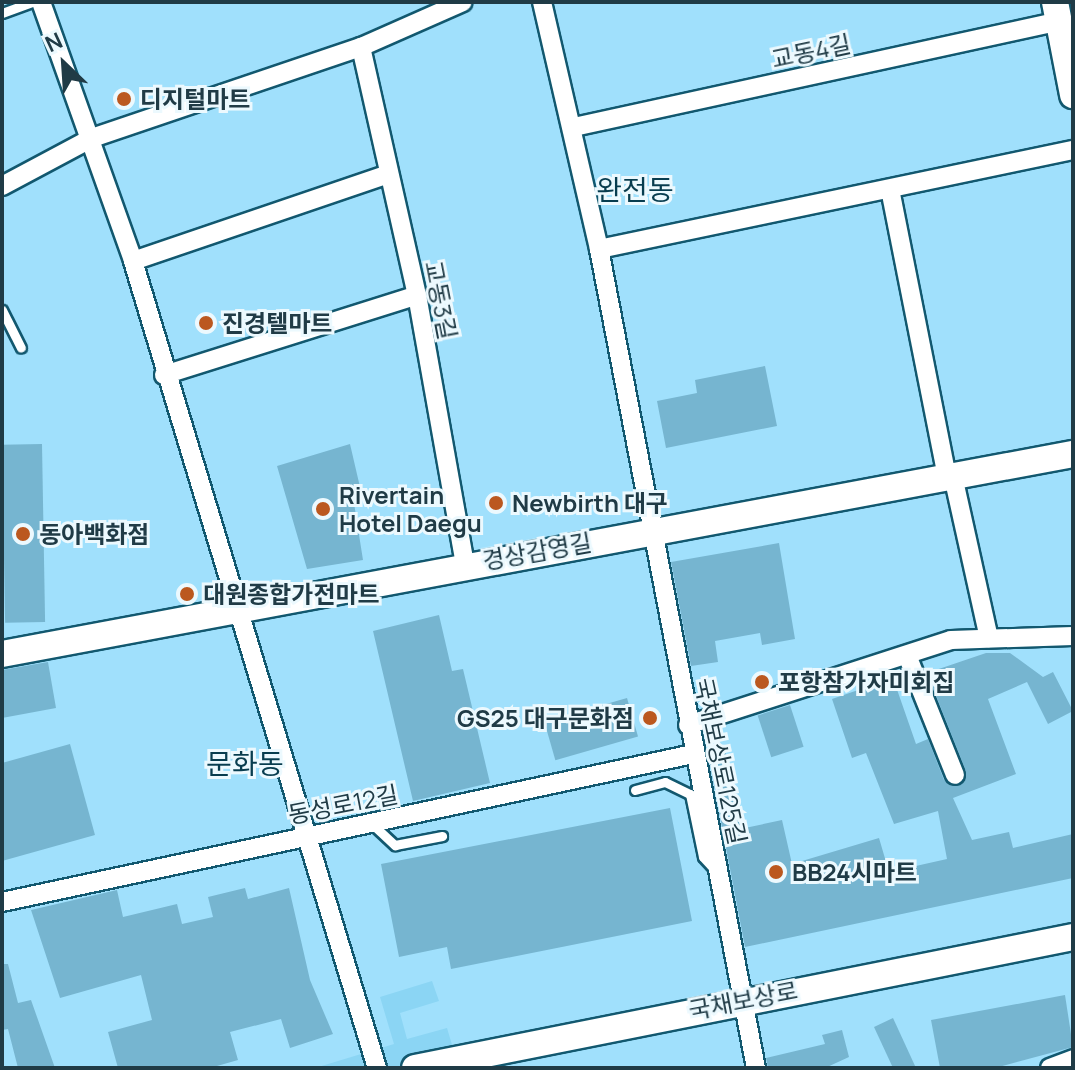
<!DOCTYPE html>
<meta charset="utf-8">
<style>
body{margin:0}
#map{position:relative;width:1075px;height:1070px;overflow:hidden;background:#a0e0fc;font-family:Manrope,"Noto Sans KR",sans-serif}
div>[style]{position:absolute}
[style*='--x']{left:calc(var(--x)*1px);top:calc(var(--y)*1px);width:calc(var(--w)*1px);rotate:calc(var(--a)*1deg)}
.built>*{inset:0;background:#8bd5f4}
.building>*{inset:0;background:#76b5d0;transform-origin:0 0}
.roads{filter:drop-shadow(2px 0 #12586f) drop-shadow(-2px 0 #12586f) drop-shadow(0 2px #12586f) drop-shadow(0 -2px #12586f)}
.lane>*{height:9px;margin:-4.5px;padding:0 4.5px;transform-origin:4.5px;border-radius:4.5px;background:#fff}
.street>*{height:18px;margin:-9px;padding:0 9px;transform-origin:9px;border-radius:9px;background:#fff}
.secondary>*{height:26px;margin:-13px;padding:0 13px;transform-origin:13px;border-radius:13px;background:#fff}
.dots>*{width:22px;height:22px;translate:-50% -50%;box-sizing:border-box;border:4px solid #ecf9fe;border-radius:50%}
span{translate:-50% -50%;white-space:nowrap;text-align:center;line-height:1.15;-webkit-text-stroke:6px #ecf9fe;paint-order:stroke}
.street-label{font-size:24px;color:#203b46}
.poi-label{font-size:24px;color:#203b46;font-weight:700}
.left{translate:0 -50%;text-align:left}
.right{translate:-100% -50%;text-align:right}
.quarter-label{font-size:28px;color:#083d4f}
.frame{position:absolute;inset:0;border:4px solid #203b46;pointer-events:none}
.north{position:absolute;left:24px;top:24px;width:80px;height:80px;-webkit-text-stroke:6px #ecf9fe;paint-order:stroke;rotate:335deg;font-size:22px;font-weight:700;line-height:32px;text-align:center;color:#203b46}
.north::after{content:'';display:block;margin:auto;width:28px;height:36px;background:#203b46;clip-path:polygon(50% 0,100% 100%,50% 72%,0 100%)}
</style>
<div id="map">
<div class="built">
<div style="clip-path:polygon(432px 981px,439px 1001px,400px 1013px,407px 1039px,447px 1028px,459px 1068px,315px 1068px,394px 1044px,380px 997px)"></div>
</div>
<div class="building">
<div style="clip-path:polygon(765px 366px,777px 426px,666px 448px,657px 401px,697px 393px,695px 380px)"></div>
<div style="left:42px;top:444px;width:178px;height:40px;rotate:89deg"></div>
<div style="clip-path:polygon(350px 444px,363px 500px,354px 503px,363px 560px,307px 569px,277px 466px)"></div>
<div style="clip-path:polygon(779px 543px,795px 639px,762px 645px,760px 633px,715px 641px,718px 662px,691px 666px,671px 562px)"></div>
<div style="clip-path:polygon(439px 615px,452px 671px,463px 669px,490px 783px,413px 801px,373px 631px)"></div>
<div style="clip-path:polygon(986px 653px,1010px 653px,1043px 677px,1053px 672px,1073px 711px,1048px 724px,1027px 682px,988px 699px,1016px 774px,953px 798px,972px 840px,1009px 832px,1013px 848px,1073px 834px,1073px 878px,745px 947px,708px 754px,725px 750px,745px 828px,782px 820px,792px 864px,879px 838px,889px 872px,947px 859px,938px 811px,894px 824px,866px 753px,852px 758px,832px 699px,893px 678px,916px 744px,928px 739px,944px 780px,959px 786px,966px 771px,927px 673px)"></div>
<div style="clip-path:polygon(48px 662px,56px 708px,2px 718px,2px 670px)"></div>
<div style="left:627px;top:698px;width:40px;height:86px;rotate:74deg"></div>
<div style="left:790px;top:705px;width:44px;height:34px;rotate:72deg"></div>
<div style="clip-path:polygon(70px 744px,95px 835px,2px 861px,2px 763px)"></div>
<div style="clip-path:polygon(670px 808px,692px 921px,451px 969px,447px 947px,399px 957px,381px 864px)"></div>
<div style="clip-path:polygon(245px 888px,248px 899px,289px 888px,310px 980px,333px 1034px,290px 1048px,281px 1019px,230px 1032px,238px 1060px,210px 1068px,118px 1068px,108px 1032px,152px 1020px,141px 975px,60px 998px,31px 910px,117px 890px,123px 917px,177px 904px,182px 924px,213px 917px,208px 897px)"></div>
<div style="clip-path:polygon(2px 964px,8px 964px,18px 1003px,31px 1000px,55px 1068px,18px 1068px,8px 1029px,2px 1030px)"></div>
<div style="clip-path:polygon(1065px 995px,1073px 1047px,995px 1068px,940px 1068px,931px 1020px)"></div>
<div style="clip-path:polygon(893px 1018px,916px 1068px,893px 1068px,874px 1027px)"></div>
<div style="clip-path:polygon(842px 1030px,849px 1057px,825px 1068px,768px 1068px,766px 1058px,825px 1044px,822px 1035px)"></div>
</div>
<div class="roads">
<div class="lane">
<div style="--x:2;--y:13;--w:32;--a:-20"></div>
<div style="--x:2;--y:310;--w:42;--a:63.4"></div>
<div style="--x:635;--y:790;--w:31;--a:-15"></div>
<div style="--x:665;--y:782;--w:28;--a:26"></div>
<div style="--x:690;--y:794;--w:64;--a:78.3"></div>
<div style="--x:703;--y:857;--w:18;--a:47"></div>
<div style="--x:371;--y:823;--w:33;--a:43"></div>
<div style="--x:395;--y:845;--w:48;--a:-10.8"></div>
</div>
<div class="street">
<div style="--x:41;--y:2;--w:275;--a:70.4"></div>
<div style="--x:133;--y:261;--w:843;--a:73.18"></div>
<div style="--x:542;--y:2;--w:253;--a:77"></div>
<div style="--x:599;--y:249;--w:834;--a:79.15"></div>
<div style="--x:361;--y:47;--w:254;--a:77.3"></div>
<div style="--x:417;--y:295;--w:273;--a:79.9"></div>
<div style="--x:574;--y:127;--w:496;--a:-12.3"></div>
<div style="--x:2;--y:186;--w:102;--a:-28.1"></div>
<div style="--x:92;--y:138;--w:284;--a:-18.7"></div>
<div style="--x:361;--y:47;--w:111;--a:-23.8"></div>
<div style="--x:890;--y:189;--w:294;--a:78.8"></div>
<div style="--x:599;--y:249;--w:484;--a:-11.8"></div>
<div style="--x:133;--y:261;--w:270;--a:-18.8"></div>
<div style="--x:164;--y:375;--w:265;--a:-17.5"></div>
<div style="--x:953;--y:476;--w:166;--a:77.5"></div>
<div style="--x:907;--y:655;--w:129;--a:68.2"></div>
<div style="--x:688;--y:725;--w:276;--a:-17.9"></div>
<div style="--x:951;--y:640;--w:122;--a:-1.9"></div>
<div style="--x:2;--y:902;--w:707;--a:-12.09"></div>
<div style="--x:1050;--y:1068;--w:25;--a:-21"></div>
</div>
<div class="secondary">
<div style="--x:1055;--y:2;--w:95;--a:79"></div>
<div style="--x:2;--y:654;--w:1090;--a:-10.58"></div>
<div style="--x:415;--y:1068;--w:671;--a:-11.26"></div>
</div>
</div>
<div class="dots">
<div style="left:124px;top:99px;background:#bb581f"></div>
<div style="left:206px;top:323px;background:#bb581f"></div>
<div style="left:496px;top:503px;background:#bb581f"></div>
<div style="left:323px;top:509px;background:#bb581f"></div>
<div style="left:23px;top:534px;background:#bb581f"></div>
<div style="left:187px;top:594px;background:#bb581f"></div>
<div style="left:762px;top:682px;background:#bb581f"></div>
<div style="left:650px;top:718px;background:#bb581f"></div>
<div style="left:776px;top:872px;background:#bb581f"></div>
</div>
<div class="street-label">
<span style="left:811px;top:51px;rotate:-12deg">교동4길</span>
<span style="left:441px;top:300px;rotate:79deg">교동3길</span>
<span style="left:537px;top:551px;rotate:-10deg">경상감영길</span>
<span style="left:721px;top:761px;rotate:78deg">국채보상로125길</span>
<span style="left:343px;top:804px;rotate:-11deg">동성로12길</span>
<span style="left:743px;top:1000px;rotate:-11deg">국채보상로</span>
</div>
<div class="poi-label">
<span class="left" style="left:140px;top:99px">디지털마트</span>
<span class="left" style="left:222px;top:323px">진경텔마트</span>
<span class="left" style="left:339px;top:509px">Rivertain<br>Hotel Daegu</span>
<span class="left" style="left:512px;top:503px">Newbirth 대구</span>
<span class="left" style="left:39px;top:534px">동아백화점</span>
<span class="left" style="left:203px;top:594px">대원종합가전마트</span>
<span class="left" style="left:778px;top:682px">포항참가자미회집</span>
<span class="right" style="left:634px;top:718px">GS25 대구문화점</span>
<span class="left" style="left:792px;top:872px">BB24시마트</span>
</div>
<div class="quarter-label">
<span style="left:635px;top:189px">완전동</span>
<span style="left:245px;top:763px">문화동</span>
</div>
<div class="frame"></div>
<div class="north">N</div>
</div>
